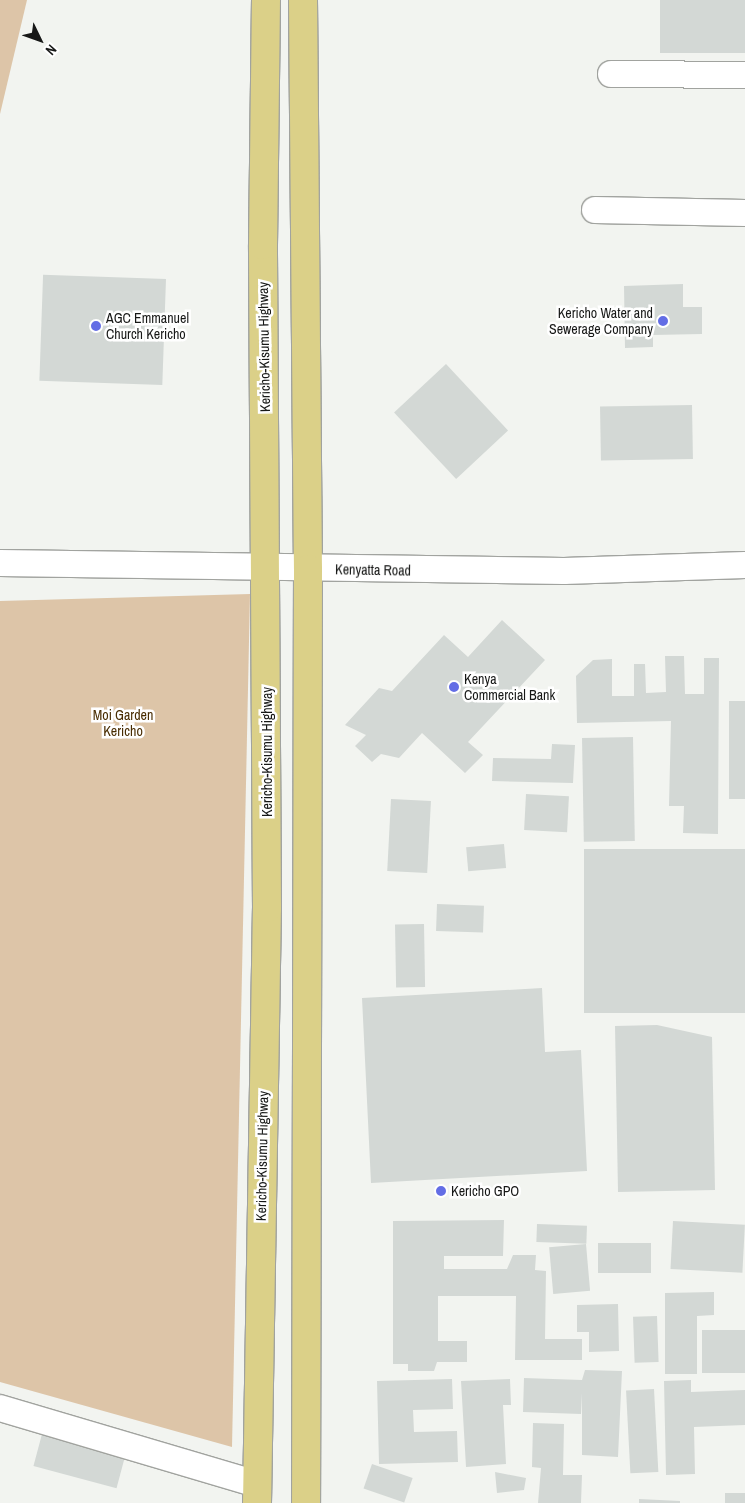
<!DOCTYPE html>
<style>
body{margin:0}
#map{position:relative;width:745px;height:1503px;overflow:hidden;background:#f2f4f0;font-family:"Archivo Narrow",sans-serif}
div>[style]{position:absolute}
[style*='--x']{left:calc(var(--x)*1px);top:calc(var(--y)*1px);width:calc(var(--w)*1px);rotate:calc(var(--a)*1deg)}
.green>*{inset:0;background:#ddc5a8}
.building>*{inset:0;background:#d3d8d5;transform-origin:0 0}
.roads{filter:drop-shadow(1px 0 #a1a39f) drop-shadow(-1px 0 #a1a39f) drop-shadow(0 1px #a1a39f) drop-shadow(0 -1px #a1a39f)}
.minor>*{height:26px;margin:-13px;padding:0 13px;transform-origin:13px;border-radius:13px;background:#fff}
.trunk>*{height:28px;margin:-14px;padding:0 14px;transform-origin:14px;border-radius:14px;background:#dbd088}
.dots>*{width:14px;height:14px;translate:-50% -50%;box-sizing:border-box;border:2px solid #fff;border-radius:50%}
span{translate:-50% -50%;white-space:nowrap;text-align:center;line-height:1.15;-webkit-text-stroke:5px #fff;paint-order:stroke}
.poi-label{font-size:14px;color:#171817}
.right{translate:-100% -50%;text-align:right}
.left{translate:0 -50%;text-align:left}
.street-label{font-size:14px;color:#171817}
.park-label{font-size:14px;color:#482c01}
.north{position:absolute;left:15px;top:15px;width:50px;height:50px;-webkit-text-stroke:4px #fff;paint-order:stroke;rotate:132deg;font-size:14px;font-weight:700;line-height:20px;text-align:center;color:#171817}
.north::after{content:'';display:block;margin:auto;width:18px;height:22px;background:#171817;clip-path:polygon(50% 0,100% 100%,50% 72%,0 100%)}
</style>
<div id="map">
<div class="green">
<div style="clip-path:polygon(0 0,27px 0,0 114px)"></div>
<div style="clip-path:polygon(250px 594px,232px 1447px,0 1382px,0 601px)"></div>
</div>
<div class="building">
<div style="left:660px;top:0;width:85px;height:53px"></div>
<div style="left:166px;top:279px;width:106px;height:123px;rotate:92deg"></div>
<div style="clip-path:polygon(683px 284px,683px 307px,702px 307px,702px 334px,653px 335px,653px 347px,625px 348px,624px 286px)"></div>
<div style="left:446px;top:364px;width:91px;height:71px;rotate:47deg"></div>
<div style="left:692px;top:405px;width:54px;height:92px;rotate:89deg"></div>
<div style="clip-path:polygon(502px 620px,545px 660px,468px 742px,483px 755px,465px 773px,422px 733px,399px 758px,381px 754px,372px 762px,355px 746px,366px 735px,345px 725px,379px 688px,392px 691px,444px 635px,468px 657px)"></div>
<div style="clip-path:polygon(665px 656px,684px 656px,685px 694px,704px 694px,704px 658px,719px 658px,718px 834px,683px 833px,684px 806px,669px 806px,671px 721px,577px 723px,576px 676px,593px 660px,612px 659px,612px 696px,634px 696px,634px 664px,645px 664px,646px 693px,666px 692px)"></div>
<div style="left:729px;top:701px;width:16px;height:98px"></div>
<div style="left:633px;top:737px;width:104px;height:51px;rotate:89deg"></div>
<div style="clip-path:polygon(552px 744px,575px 745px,573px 783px,492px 781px,493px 758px,551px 759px)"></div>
<div style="left:526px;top:794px;width:43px;height:36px;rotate:3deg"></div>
<div style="left:391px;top:799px;width:40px;height:72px;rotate:3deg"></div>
<div style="left:504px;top:844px;width:24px;height:38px;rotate:85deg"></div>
<div style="left:745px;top:849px;width:164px;height:161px;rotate:90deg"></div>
<div style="left:437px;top:904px;width:47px;height:27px;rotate:2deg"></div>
<div style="left:424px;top:924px;width:63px;height:29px;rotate:89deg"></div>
<div style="clip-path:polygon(542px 988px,545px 1052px,581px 1050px,587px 1171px,371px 1183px,362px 998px)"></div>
<div style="clip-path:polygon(657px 1025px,712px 1037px,715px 1190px,618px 1192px,615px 1026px)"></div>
<div style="clip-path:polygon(504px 1220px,503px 1256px,444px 1256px,444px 1269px,507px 1269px,513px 1255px,536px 1255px,535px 1270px,546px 1271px,545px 1339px,582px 1339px,582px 1360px,515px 1360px,516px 1296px,438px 1296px,438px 1341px,467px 1341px,467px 1362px,437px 1362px,434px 1371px,408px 1371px,408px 1364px,393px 1364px,393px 1221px)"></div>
<div style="left:673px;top:1221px;width:72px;height:48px;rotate:3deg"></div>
<div style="left:537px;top:1224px;width:50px;height:18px;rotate:2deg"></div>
<div style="left:651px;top:1243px;width:30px;height:53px;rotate:90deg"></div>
<div style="left:586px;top:1244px;width:47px;height:37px;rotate:85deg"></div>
<div style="clip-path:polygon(714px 1292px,714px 1315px,697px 1316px,697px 1374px,665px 1374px,665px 1293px)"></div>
<div style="clip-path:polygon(618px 1304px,619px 1351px,589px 1352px,589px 1332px,577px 1332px,577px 1305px)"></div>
<div style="left:657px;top:1316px;width:46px;height:24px;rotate:88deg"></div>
<div style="left:745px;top:1330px;width:43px;height:43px;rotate:90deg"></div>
<div style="clip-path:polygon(585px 1370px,622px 1371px,618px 1457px,582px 1455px,582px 1393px,581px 1414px,523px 1412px,524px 1378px,582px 1380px)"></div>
<div style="clip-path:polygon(452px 1379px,453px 1409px,413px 1410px,414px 1432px,457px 1431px,458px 1462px,379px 1464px,377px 1381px)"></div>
<div style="clip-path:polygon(510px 1379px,511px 1405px,503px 1405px,506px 1464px,466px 1467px,461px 1381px)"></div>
<div style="clip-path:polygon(691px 1380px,691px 1392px,745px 1390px,745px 1425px,694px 1427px,695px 1474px,666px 1475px,664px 1381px)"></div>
<div style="left:654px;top:1389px;width:83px;height:28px;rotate:87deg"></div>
<div style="clip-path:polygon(533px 1423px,564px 1424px,563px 1475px,582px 1475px,581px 1503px,538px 1503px,541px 1468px,532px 1467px)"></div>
<div style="left:42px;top:1434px;width:86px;height:33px;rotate:15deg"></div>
<div style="left:372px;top:1464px;width:43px;height:26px;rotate:19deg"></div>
<div style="clip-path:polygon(495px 1472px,526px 1478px,524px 1490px,497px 1493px)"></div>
<div style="left:725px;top:1493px;width:20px;height:10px"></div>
<div style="clip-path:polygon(639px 1499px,680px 1501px,680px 1503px,639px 1503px)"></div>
</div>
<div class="roads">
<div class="minor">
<div style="--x:611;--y:74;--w:134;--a:0.4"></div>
<div style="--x:595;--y:210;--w:150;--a:1.1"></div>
<div style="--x:0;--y:563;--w:564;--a:0.81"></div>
<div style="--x:564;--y:571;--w:181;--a:-1.9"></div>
<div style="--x:0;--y:1408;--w:268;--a:16.5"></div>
</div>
<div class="trunk">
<div style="--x:303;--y:0;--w:569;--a:89.5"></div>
<div style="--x:308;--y:569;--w:934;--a:90.12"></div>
<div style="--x:257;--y:1503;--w:595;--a:-89.04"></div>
<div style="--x:267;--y:908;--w:663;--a:-90.35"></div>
<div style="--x:263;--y:245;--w:245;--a:-89.3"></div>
</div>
</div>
<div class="dots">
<div style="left:663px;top:321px;background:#636de5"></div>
<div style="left:96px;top:326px;background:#636de5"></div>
<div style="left:454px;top:687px;background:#636de5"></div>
<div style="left:441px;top:1191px;background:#636de5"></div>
</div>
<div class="poi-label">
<span class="right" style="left:653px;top:321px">Kericho Water and<br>Sewerage Company</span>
<span class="left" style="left:106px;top:326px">AGC Emmanuel<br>Church Kericho</span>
<span class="left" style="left:464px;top:687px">Kenya<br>Commercial Bank</span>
<span class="left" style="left:451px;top:1191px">Kericho GPO</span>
</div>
<div class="street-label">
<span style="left:264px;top:347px;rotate:-91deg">Kericho-Kisumu Highway</span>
<span style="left:373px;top:570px;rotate:1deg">Kenyatta Road</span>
<span style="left:267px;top:752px;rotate:-90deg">Kericho-Kisumu Highway</span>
<span style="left:262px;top:1156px;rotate:-89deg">Kericho-Kisumu Highway</span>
</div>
<div class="park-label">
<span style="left:123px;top:723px">Moi Garden<br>Kericho</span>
</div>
<div class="north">N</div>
</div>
